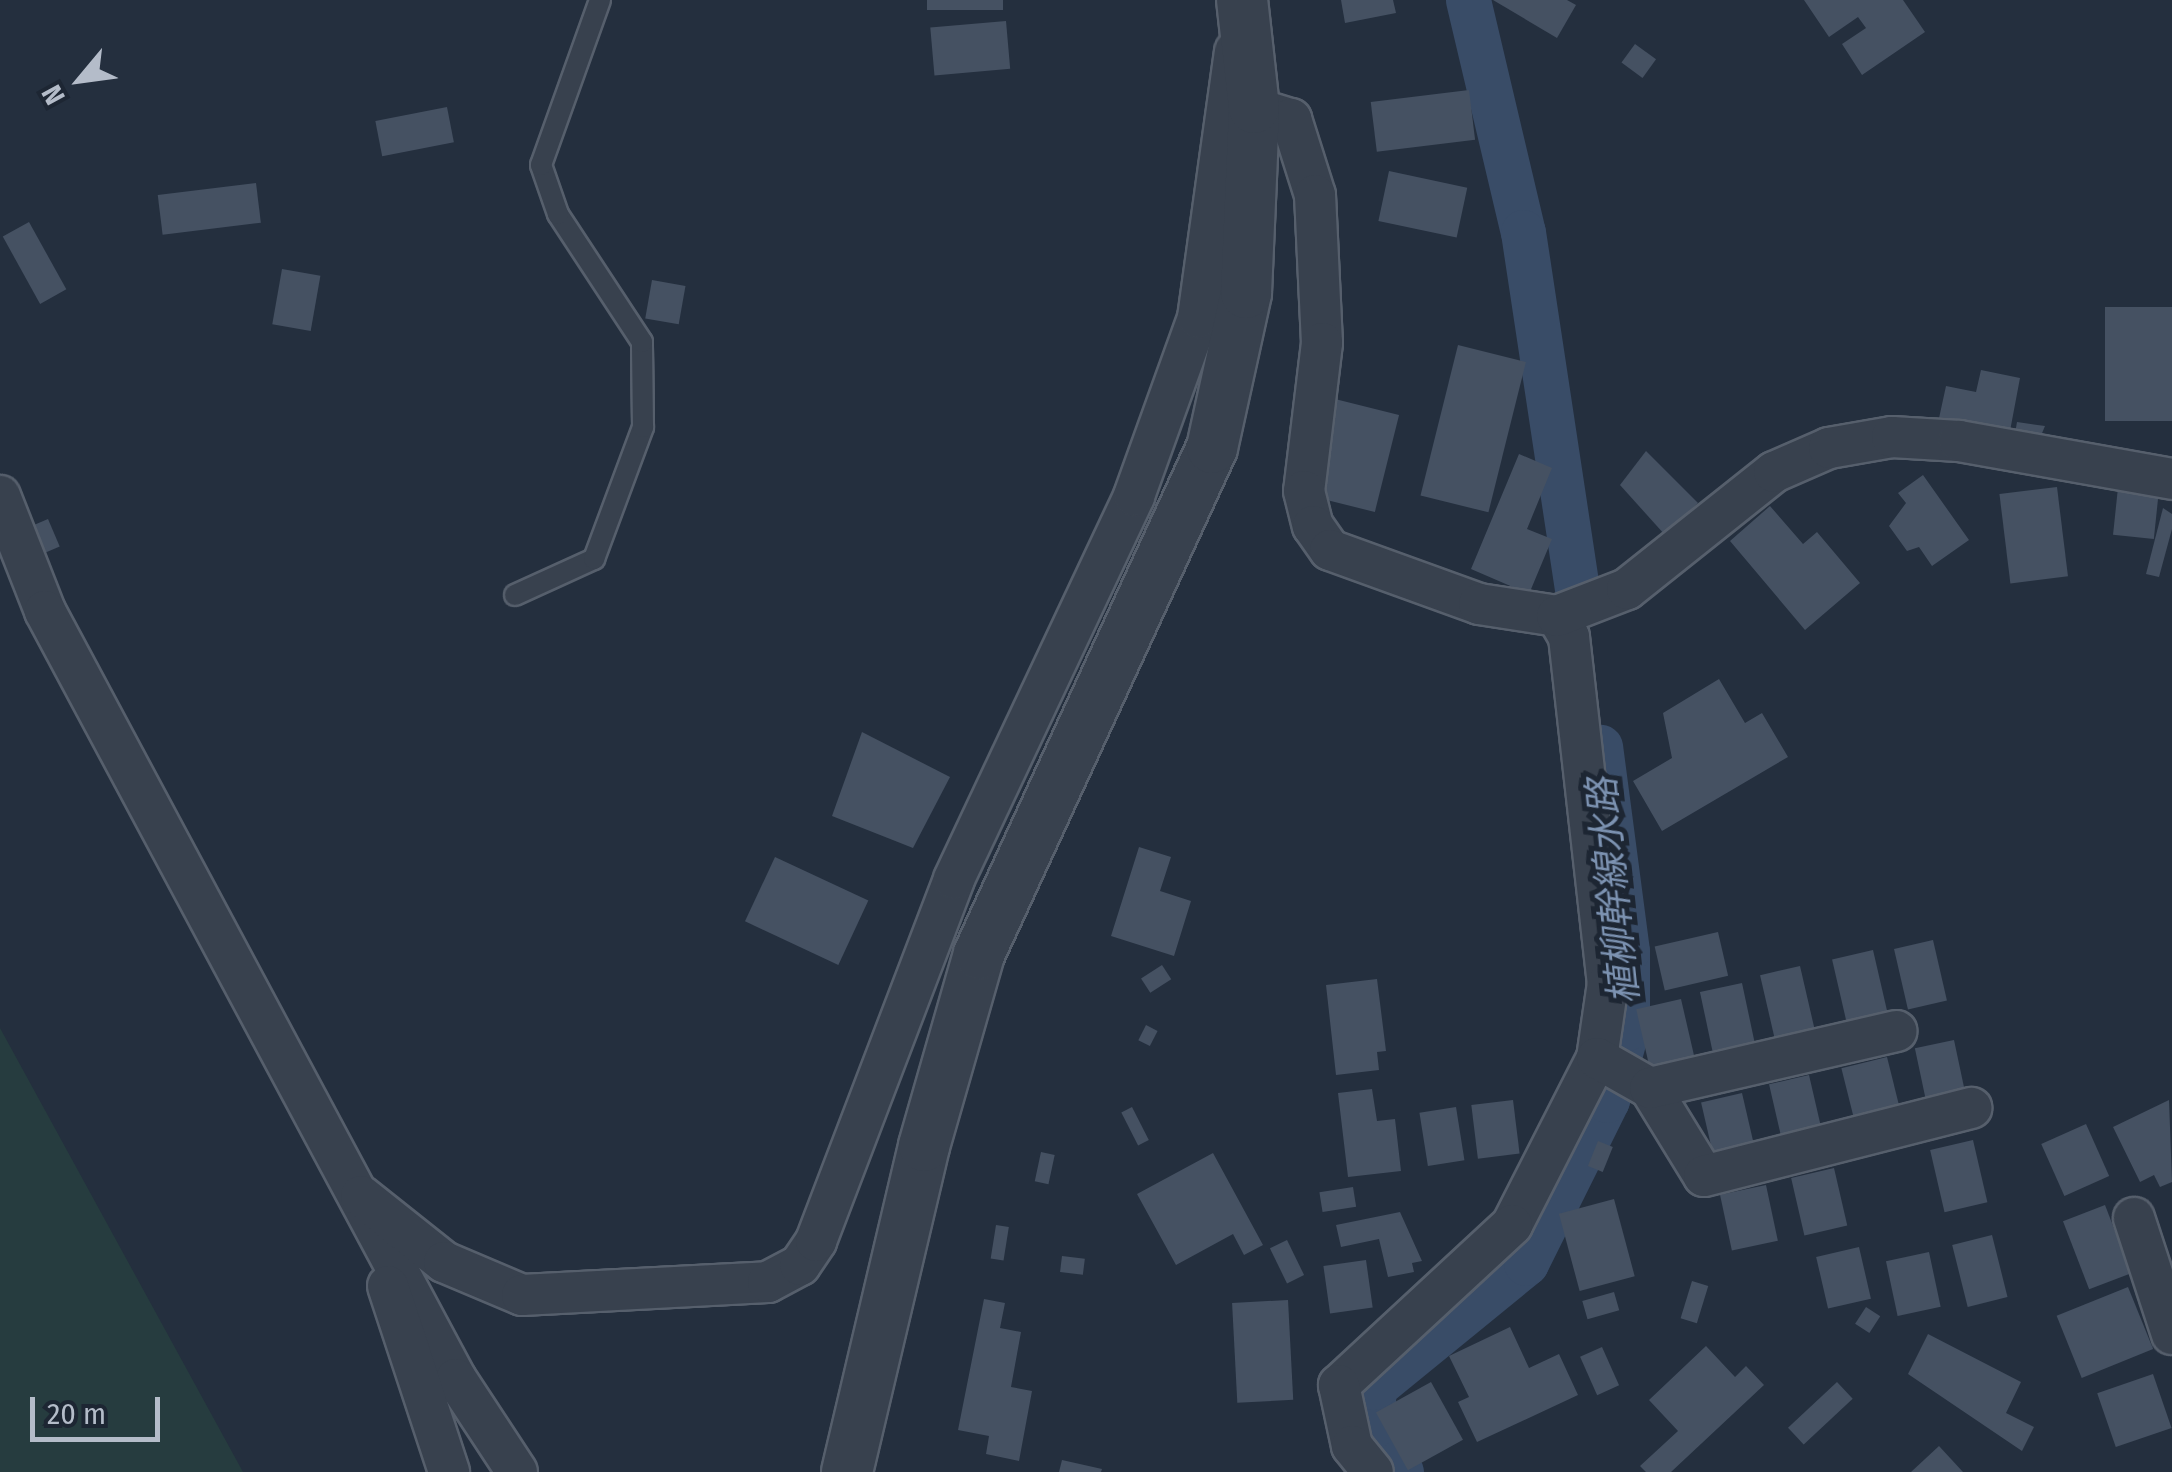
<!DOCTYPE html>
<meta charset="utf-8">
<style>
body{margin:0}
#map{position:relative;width:2172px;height:1472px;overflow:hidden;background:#242f3e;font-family:"Fira Sans Condensed","Noto Sans JP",sans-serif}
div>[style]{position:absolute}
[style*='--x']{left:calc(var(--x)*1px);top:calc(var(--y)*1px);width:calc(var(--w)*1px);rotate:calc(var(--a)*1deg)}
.green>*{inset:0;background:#263c3f}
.canal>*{height:45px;margin:-22.5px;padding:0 22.5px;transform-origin:22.5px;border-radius:22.5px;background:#394c67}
.building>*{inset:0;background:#455162;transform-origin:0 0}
.roads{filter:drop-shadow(2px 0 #565f6c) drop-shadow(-2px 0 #565f6c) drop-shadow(0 2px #565f6c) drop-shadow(0 -2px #565f6c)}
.service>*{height:20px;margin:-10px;padding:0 10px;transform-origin:10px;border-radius:10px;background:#38414e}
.minor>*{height:40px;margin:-20px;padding:0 20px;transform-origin:20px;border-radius:20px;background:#38414e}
.tertiary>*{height:50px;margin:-25px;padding:0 25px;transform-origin:25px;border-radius:25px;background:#38414e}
span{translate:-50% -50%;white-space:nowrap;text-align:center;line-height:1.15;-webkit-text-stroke:10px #1d2633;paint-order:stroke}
.water-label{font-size:38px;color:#7c92b1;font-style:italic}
.north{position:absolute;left:30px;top:30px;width:100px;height:100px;-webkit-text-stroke:8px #1d2633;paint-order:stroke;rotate:241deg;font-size:28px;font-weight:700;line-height:40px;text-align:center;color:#b4bcc9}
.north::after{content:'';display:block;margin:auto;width:35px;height:45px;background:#b4bcc9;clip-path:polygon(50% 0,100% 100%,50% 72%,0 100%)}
.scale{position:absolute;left:30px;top:1397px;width:130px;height:45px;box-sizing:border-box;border:5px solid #b4bcc9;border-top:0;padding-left:12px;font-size:30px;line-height:35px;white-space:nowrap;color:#b4bcc9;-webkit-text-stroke:8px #1d2633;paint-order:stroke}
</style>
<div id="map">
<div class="green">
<div style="clip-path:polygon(0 1028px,243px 1472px,0 1472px)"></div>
</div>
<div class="canal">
<div style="--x:1468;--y:0;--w:238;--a:76.7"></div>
<div style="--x:1523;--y:232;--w:360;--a:81.4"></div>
<div style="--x:1401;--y:1472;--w:53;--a:-124.3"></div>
<div style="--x:1371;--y:1428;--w:41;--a:-85.8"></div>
<div style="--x:1374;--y:1387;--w:196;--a:-39.2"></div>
<div style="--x:1526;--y:1263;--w:182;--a:-63.6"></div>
<div style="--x:1607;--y:1100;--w:75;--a:-74.5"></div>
<div style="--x:1627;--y:1028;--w:77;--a:-90"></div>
<div style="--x:1627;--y:951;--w:206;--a:-97.5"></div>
</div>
<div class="building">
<div style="left:927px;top:0;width:76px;height:10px"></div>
<div style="clip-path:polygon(1341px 0,1393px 0,1396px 13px,1345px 23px)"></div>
<div style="clip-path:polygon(1493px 0,1567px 0,1576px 5px,1557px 38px)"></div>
<div style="clip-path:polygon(1804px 0,1903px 0,1925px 32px,1862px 75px,1842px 44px,1866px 28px,1858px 17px,1829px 37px)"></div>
<div style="left:1006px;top:21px;width:48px;height:76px;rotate:85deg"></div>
<div style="left:1635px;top:44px;width:26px;height:23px;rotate:36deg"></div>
<div style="left:1469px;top:90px;width:50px;height:99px;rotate:83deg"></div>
<div style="left:447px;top:107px;width:36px;height:73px;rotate:79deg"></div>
<div style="left:1389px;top:171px;width:80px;height:51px;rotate:12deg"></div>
<div style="left:256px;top:183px;width:40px;height:99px;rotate:83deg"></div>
<div style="left:29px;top:222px;width:77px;height:30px;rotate:61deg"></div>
<div style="left:282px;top:269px;width:39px;height:56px;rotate:10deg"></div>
<div style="left:652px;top:280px;width:34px;height:39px;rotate:10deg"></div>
<div style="left:2105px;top:307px;width:67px;height:114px"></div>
<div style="left:1458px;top:345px;width:70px;height:155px;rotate:14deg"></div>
<div style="clip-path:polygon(1981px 370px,2020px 378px,2007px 447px,1936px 432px,1946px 386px,1976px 392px)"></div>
<div style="left:1335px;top:399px;width:66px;height:100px;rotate:14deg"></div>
<div style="clip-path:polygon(2017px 422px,2045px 426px,2038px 443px,2014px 439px)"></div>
<div style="clip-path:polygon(1646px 451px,1698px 503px,1665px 535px,1620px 485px)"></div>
<div style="clip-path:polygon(1519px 454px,1552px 468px,1527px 529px,1552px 539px,1529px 594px,1471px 569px)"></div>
<div style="clip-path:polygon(1923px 475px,1969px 540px,1932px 566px,1919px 547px,1907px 551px,1889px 526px,1906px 503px,1898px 493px)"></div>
<div style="left:2119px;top:478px;width:41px;height:57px;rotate:6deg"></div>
<div style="left:2057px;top:487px;width:90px;height:58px;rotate:83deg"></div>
<div style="clip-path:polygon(1770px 506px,1803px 544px,1817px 532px,1860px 583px,1805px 630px,1730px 541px)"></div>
<div style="clip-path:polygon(2163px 508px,2172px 514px,2172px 529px,2159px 577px,2146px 574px)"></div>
<div style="left:48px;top:519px;width:30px;height:21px;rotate:67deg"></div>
<div style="clip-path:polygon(1719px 679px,1745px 723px,1762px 713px,1788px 757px,1662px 831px,1633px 781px,1672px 758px,1663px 713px)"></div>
<div style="clip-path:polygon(862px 732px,950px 777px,913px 848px,832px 816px)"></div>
<div style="clip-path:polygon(1139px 847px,1171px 857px,1160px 891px,1191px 901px,1174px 956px,1111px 936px)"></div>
<div style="left:775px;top:857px;width:103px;height:71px;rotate:25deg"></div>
<div style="left:1718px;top:932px;width:45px;height:65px;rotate:77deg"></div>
<div style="left:1933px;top:940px;width:62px;height:40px;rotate:77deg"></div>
<div style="left:1873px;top:950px;width:65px;height:42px;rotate:77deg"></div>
<div style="left:1162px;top:965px;width:17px;height:25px;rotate:57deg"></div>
<div style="left:1800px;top:966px;width:67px;height:41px;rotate:77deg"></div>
<div style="clip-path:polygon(1377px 979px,1386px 1051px,1377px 1052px,1379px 1070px,1336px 1075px,1326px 985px)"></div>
<div style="left:1742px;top:983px;width:60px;height:43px;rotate:78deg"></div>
<div style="left:1681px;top:999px;width:59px;height:46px;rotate:77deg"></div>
<div style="left:1146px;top:1025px;width:13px;height:17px;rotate:27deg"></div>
<div style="left:1954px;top:1040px;width:62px;height:40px;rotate:78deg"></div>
<div style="left:1887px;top:1057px;width:60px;height:47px;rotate:76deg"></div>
<div style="left:1809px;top:1075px;width:58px;height:41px;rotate:77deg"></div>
<div style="clip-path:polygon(1372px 1089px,1377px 1121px,1395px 1119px,1401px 1171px,1348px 1177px,1338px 1093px)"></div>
<div style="left:1742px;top:1093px;width:55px;height:42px;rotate:77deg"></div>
<div style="left:1513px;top:1100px;width:54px;height:42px;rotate:83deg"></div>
<div style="clip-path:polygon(2169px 1100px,2172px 1182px,2160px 1187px,2154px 1175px,2140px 1182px,2113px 1127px)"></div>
<div style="left:1132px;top:1107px;width:37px;height:12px;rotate:63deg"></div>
<div style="left:1456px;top:1107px;width:54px;height:37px;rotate:81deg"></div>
<div style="left:2086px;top:1124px;width:57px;height:49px;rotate:66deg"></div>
<div style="left:1973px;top:1140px;width:64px;height:44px;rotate:77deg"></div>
<div style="left:1598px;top:1141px;width:16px;height:27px;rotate:22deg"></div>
<div style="left:1041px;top:1152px;width:14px;height:30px;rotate:12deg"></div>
<div style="clip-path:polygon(1213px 1153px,1263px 1245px,1244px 1255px,1233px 1234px,1176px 1265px,1137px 1194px)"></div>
<div style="left:1834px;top:1168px;width:59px;height:44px;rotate:77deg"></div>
<div style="left:1766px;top:1185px;width:57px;height:47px;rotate:78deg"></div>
<div style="left:1353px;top:1187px;width:20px;height:34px;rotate:81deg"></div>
<div style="left:1614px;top:1199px;width:80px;height:57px;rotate:75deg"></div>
<div style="left:2105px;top:1205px;width:73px;height:45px;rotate:69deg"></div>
<div style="clip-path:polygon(1400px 1212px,1422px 1261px,1412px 1263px,1414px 1272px,1388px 1277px,1379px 1239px,1341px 1247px,1336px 1225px)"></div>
<div style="left:996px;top:1225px;width:13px;height:34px;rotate:9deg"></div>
<div style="left:1992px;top:1235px;width:64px;height:41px;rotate:76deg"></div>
<div style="left:1287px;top:1240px;width:39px;height:19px;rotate:64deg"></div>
<div style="left:1859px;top:1247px;width:53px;height:44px;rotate:77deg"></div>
<div style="left:1929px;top:1252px;width:56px;height:44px;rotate:78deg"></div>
<div style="left:1062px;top:1256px;width:23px;height:16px;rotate:7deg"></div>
<div style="left:1366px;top:1260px;width:48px;height:43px;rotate:82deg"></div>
<div style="left:1692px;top:1281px;width:17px;height:39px;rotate:17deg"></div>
<div style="left:2128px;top:1287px;width:67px;height:77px;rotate:68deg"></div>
<div style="left:1614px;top:1292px;width:19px;height:33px;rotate:74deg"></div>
<div style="clip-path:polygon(984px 1299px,1005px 1303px,1000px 1328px,1021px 1332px,1011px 1387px,1032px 1391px,1019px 1461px,986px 1454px,989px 1436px,958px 1430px)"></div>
<div style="left:1288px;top:1300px;width:100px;height:56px;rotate:87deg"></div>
<div style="left:1866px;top:1307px;width:17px;height:20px;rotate:33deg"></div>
<div style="clip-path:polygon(1510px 1327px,1529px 1368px,1559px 1354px,1578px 1395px,1477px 1442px,1458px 1402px,1469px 1397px,1449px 1356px)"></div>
<div style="clip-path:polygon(1928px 1334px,2021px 1382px,2006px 1413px,2034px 1427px,2022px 1451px,1908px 1374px)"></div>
<div style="clip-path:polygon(1706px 1346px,1735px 1377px,1746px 1366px,1764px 1385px,1671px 1472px,1646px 1472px,1640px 1466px,1678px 1431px,1649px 1400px)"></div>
<div style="left:1602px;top:1347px;width:42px;height:24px;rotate:66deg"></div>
<div style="left:2153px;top:1374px;width:57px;height:59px;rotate:71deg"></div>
<div style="left:1431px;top:1382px;width:66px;height:63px;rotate:61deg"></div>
<div style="left:1837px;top:1382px;width:23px;height:67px;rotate:47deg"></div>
<div style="clip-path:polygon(1939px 1446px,1963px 1472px,1911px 1472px)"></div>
<div style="clip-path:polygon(1062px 1460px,1102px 1469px,1101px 1472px,1059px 1472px)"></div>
</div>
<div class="roads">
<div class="service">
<div style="--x:515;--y:595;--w:87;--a:-24.5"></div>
<div style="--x:594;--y:559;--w:141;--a:-69.6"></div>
<div style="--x:643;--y:427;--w:85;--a:-90.7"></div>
<div style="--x:642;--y:342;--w:153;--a:-123.3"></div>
<div style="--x:558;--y:214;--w:52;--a:-109.1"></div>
<div style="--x:541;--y:165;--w:175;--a:-70.3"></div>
</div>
<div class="minor">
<div style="--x:1254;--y:108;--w:39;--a:17"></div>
<div style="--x:1291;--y:119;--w:80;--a:72.5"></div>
<div style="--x:1315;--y:195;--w:148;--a:87.3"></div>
<div style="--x:1322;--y:343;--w:149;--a:96.9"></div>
<div style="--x:1304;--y:491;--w:36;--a:76"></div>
<div style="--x:1313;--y:526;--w:29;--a:55"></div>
<div style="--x:1330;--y:550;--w:158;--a:19.9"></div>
<div style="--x:1479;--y:604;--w:79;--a:8.7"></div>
<div style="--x:1557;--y:616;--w:24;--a:60"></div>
<div style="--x:1569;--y:637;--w:348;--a:83.6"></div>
<div style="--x:1608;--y:983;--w:76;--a:98.3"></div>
<div style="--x:1597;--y:1058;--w:187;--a:117"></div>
<div style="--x:1512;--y:1225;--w:236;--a:137.2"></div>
<div style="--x:1339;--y:1385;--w:62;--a:78"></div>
<div style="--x:1352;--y:1446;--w:33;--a:51"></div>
<div style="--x:0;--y:496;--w:123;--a:68.6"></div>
<div style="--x:45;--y:611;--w:871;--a:61.85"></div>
<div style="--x:456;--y:1379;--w:111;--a:56.7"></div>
<div style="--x:1557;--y:616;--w:75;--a:-21.1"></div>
<div style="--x:1627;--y:589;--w:188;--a:-38.5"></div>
<div style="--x:1774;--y:472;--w:60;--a:-23.6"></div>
<div style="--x:1829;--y:448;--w:64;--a:-9.9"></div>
<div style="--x:1892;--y:437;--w:67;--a:3.4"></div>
<div style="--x:1959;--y:441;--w:216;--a:10.1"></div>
<div style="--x:1597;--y:1058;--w:61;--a:29.5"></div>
<div style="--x:1650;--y:1088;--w:103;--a:58.5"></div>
<div style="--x:1704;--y:1176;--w:276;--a:-14.3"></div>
<div style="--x:1650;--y:1088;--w:253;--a:-13"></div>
<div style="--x:361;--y:1196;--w:106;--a:38.5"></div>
<div style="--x:444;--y:1262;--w:85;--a:22.9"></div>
<div style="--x:522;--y:1295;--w:246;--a:-3"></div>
<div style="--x:768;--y:1282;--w:36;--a:-28"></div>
<div style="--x:800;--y:1265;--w:29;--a:-56"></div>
<div style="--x:816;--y:1241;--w:387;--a:-69.1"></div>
<div style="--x:954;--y:879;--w:423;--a:-64.8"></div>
<div style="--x:1134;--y:496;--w:189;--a:-70.2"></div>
<div style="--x:1198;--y:318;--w:269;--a:-82.1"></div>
<div style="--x:2134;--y:1218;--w:122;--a:71.9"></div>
<div style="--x:388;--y:1286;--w:196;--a:71.8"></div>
</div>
<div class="tertiary">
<div style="--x:847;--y:1472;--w:335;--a:-76.7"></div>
<div style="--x:924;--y:1146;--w:200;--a:-74"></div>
<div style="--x:979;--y:954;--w:557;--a:-65.28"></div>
<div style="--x:1212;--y:448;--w:159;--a:-77.6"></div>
<div style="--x:1246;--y:293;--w:185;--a:-87.5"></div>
<div style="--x:1254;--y:108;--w:109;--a:-96.3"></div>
</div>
</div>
<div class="water-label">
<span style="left:1614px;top:891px;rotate:-96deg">植柳幹線水路</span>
</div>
<div class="north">N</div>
<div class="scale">20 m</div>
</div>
